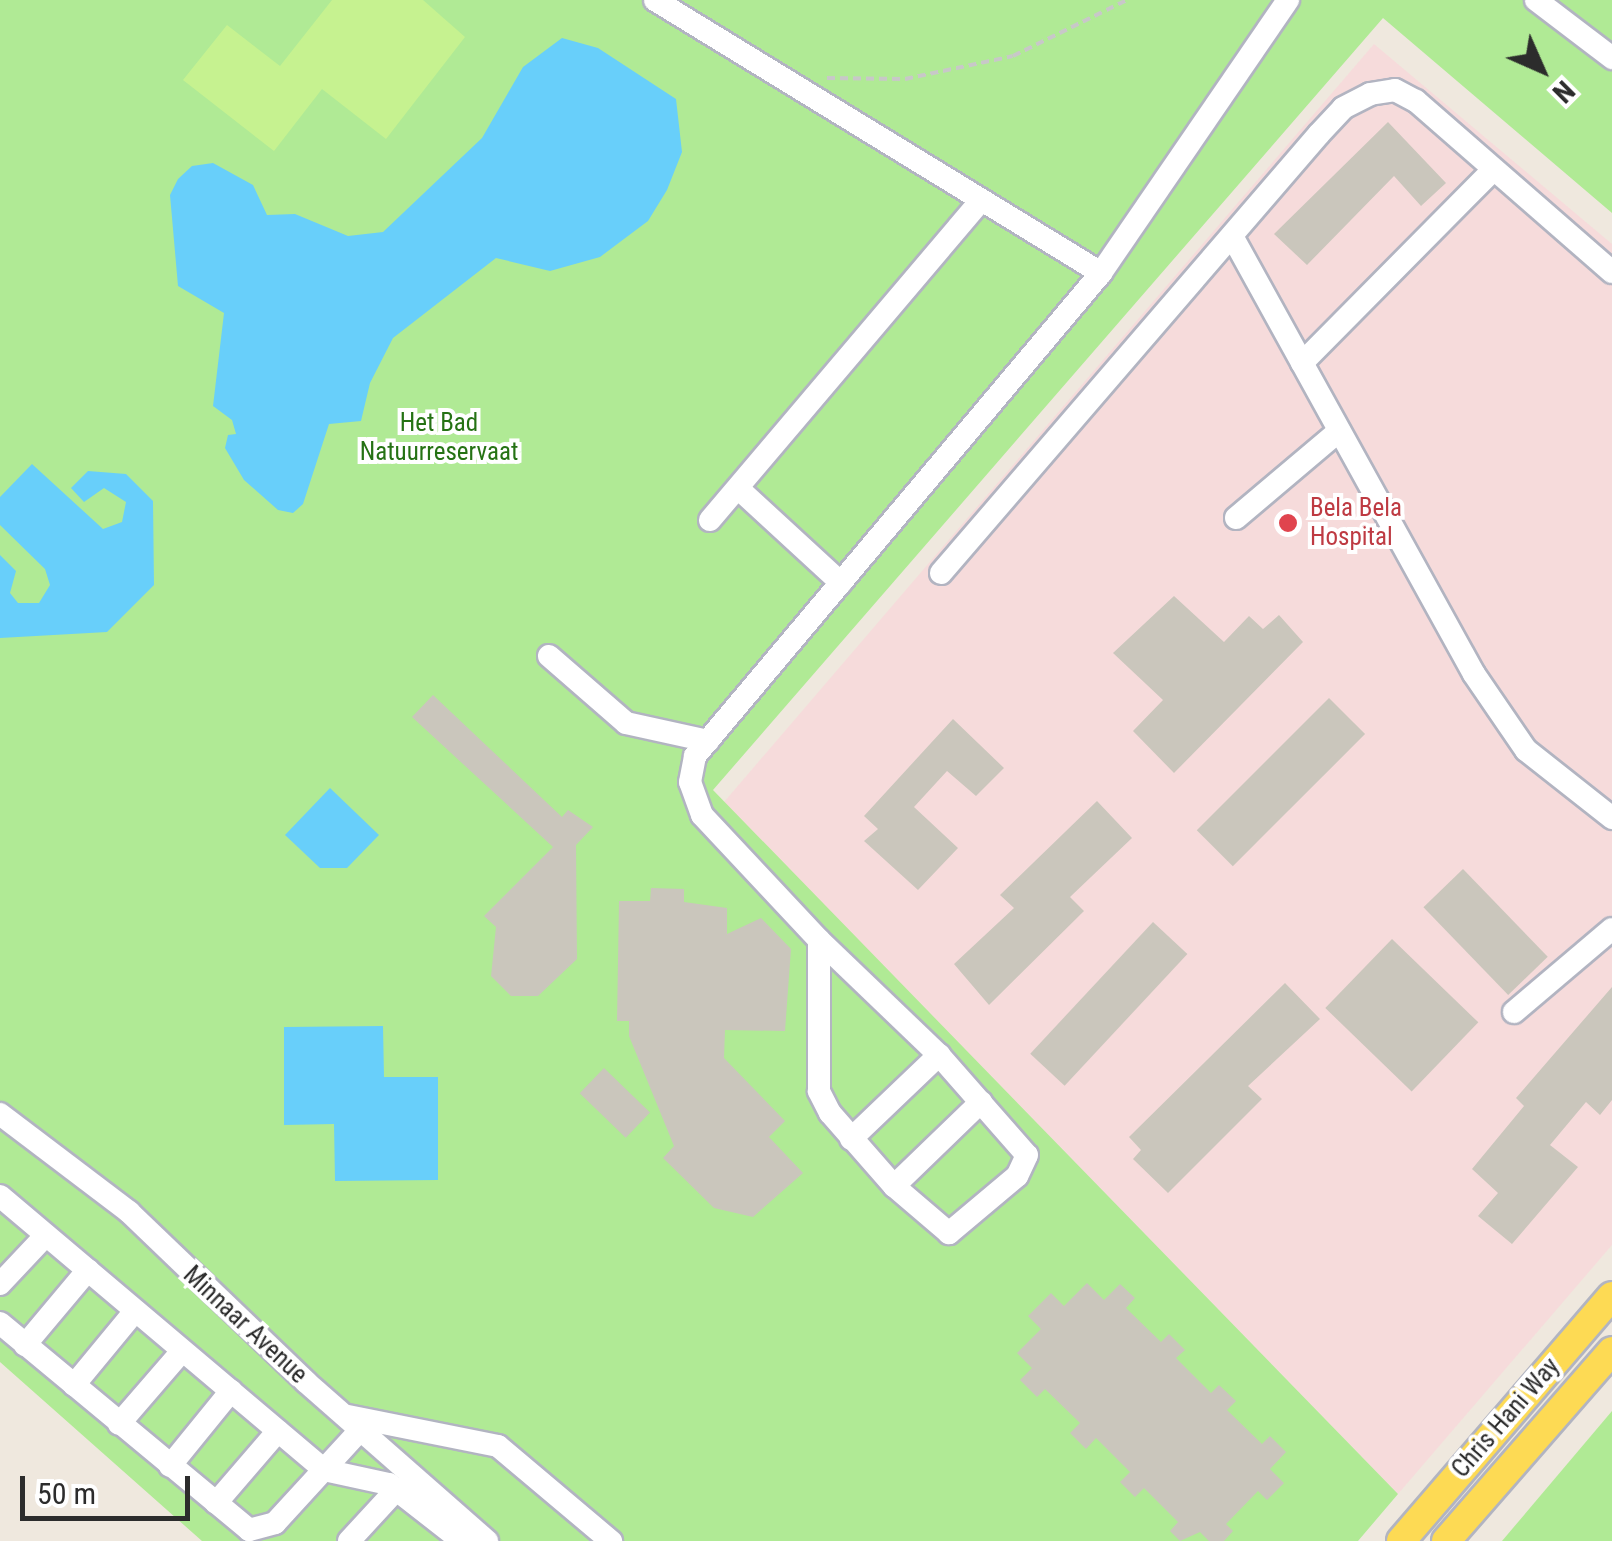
<!DOCTYPE html>
<style>
body{margin:0}
#map{position:relative;width:1612px;height:1541px;overflow:hidden;background:#efe8de;font-family:"Roboto Condensed",sans-serif}
div>[style]{position:absolute}
[style*='--x']{left:calc(var(--x)*1px);top:calc(var(--y)*1px);width:calc(var(--w)*1px);rotate:calc(var(--a)*1deg)}
.medical>*{inset:0;background:#f6dbdb}
.green>*{inset:0;background:#b0ea95}
.pitch>*{inset:0;background:#c6f290}
.water>*{inset:0;background:#68cffa}
.building>*{inset:0;background:#cac6bc;transform-origin:0 0}
.path>*{height:4px;margin-top:-2px;transform-origin:0;background:repeating-linear-gradient(90deg,#c8c8c8 0 8px,transparent 0 13px)}
.roads{filter:drop-shadow(2px 0 #b2b4c1) drop-shadow(-2px 0 #b2b4c1) drop-shadow(0 2px #b2b4c1) drop-shadow(0 -2px #b2b4c1)}
.minor>*{height:22px;margin:-11px;padding:0 11px;transform-origin:11px;border-radius:11px;background:#fff}
.major>*{height:28px;margin:-14px;padding:0 14px;transform-origin:14px;border-radius:14px;background:#fdda54}
.dots>*{width:28px;height:28px;translate:-50% -50%;box-sizing:border-box;border:5px solid #fff;border-radius:50%}
span{translate:-50% -50%;white-space:nowrap;text-align:center;line-height:1.15;-webkit-text-stroke:8px #fff;paint-order:stroke}
.park-label{font-size:25px;color:#257214}
.health-label{font-size:25px;color:#be3a42}
.left{translate:0 -50%;text-align:left}
.street-label{font-size:25px;color:#2c2c2c}
.north{position:absolute;left:1492px;top:20px;width:100px;height:100px;-webkit-text-stroke:8px #fff;paint-order:stroke;rotate:135deg;font-size:28px;font-weight:700;line-height:40px;text-align:center;color:#2c2c2c}
.north::after{content:'';display:block;margin:auto;width:35px;height:45px;background:#2c2c2c;clip-path:polygon(50% 0,100% 100%,50% 72%,0 100%)}
.scale{position:absolute;left:20px;top:1476px;width:170px;height:45px;box-sizing:border-box;border:5px solid #2c2c2c;border-top:0;padding-left:12px;font-size:30px;line-height:35px;white-space:nowrap;color:#2c2c2c;-webkit-text-stroke:8px #fff;paint-order:stroke}
</style>
<div id="map">
<div class="medical">
<div style="clip-path:polygon(1374px 44px,1612px 244px,1612px 1245px,1398px 1494px,724px 802px)"></div>
</div>
<div class="green">
<div style="clip-path:polygon(0 0,1612px 0,1612px 213px,1383px 18px,713px 790px,1398px 1494px,1358px 1541px,202px 1541px,0 1362px)"></div>
<div style="clip-path:polygon(1612px 1411px,1612px 1541px,1502px 1541px)"></div>
</div>
<div class="pitch">
<div style="clip-path:polygon(332px 0,423px 0,465px 37px,386px 139px,322px 89px,274px 151px,183px 80px,227px 25px,280px 66px)"></div>
</div>
<div class="water">
<div style="clip-path:polygon(562px 38px,598px 48px,676px 99px,682px 152px,667px 190px,648px 221px,600px 257px,550px 271px,496px 258px,393px 338px,370px 383px,361px 421px,329px 424px,303px 504px,293px 513px,278px 510px,244px 480px,225px 448px,228px 435px,236px 434px,232px 420px,213px 406px,224px 313px,178px 286px,170px 195px,178px 179px,192px 166px,213px 163px,253px 185px,267px 215px,295px 214px,348px 236px,383px 232px,482px 138px,523px 67px)"></div>
<div style="clip-path:polygon(32px 464px,103px 529px,122px 522px,126px 502px,104px 488px,84px 502px,71px 488px,88px 471px,126px 474px,153px 501px,154px 585px,107px 632px,0 638px,0 555px,16px 571px,10px 593px,18px 603px,39px 603px,50px 585px,45px 569px,0 525px,0 497px)"></div>
<div style="clip-path:polygon(330px 788px,379px 835px,347px 868px,320px 868px,285px 835px)"></div>
<div style="clip-path:polygon(383px 1026px,384px 1077px,438px 1077px,438px 1180px,335px 1181px,334px 1124px,284px 1125px,284px 1027px)"></div>
</div>
<div class="building">
<div style="clip-path:polygon(1388px 122px,1446px 183px,1421px 206px,1394px 176px,1307px 265px,1274px 234px)"></div>
<div style="clip-path:polygon(1174px 596px,1224px 642px,1249px 616px,1263px 629px,1279px 615px,1303px 642px,1174px 773px,1133px 731px,1163px 700px,1113px 653px)"></div>
<div style="clip-path:polygon(433px 695px,562px 817px,568px 810px,593px 827px,576px 845px,577px 959px,538px 996px,511px 996px,491px 976px,496px 927px,484px 916px,553px 847px,412px 717px)"></div>
<div style="left:1329px;top:698px;width:51px;height:187px;rotate:45deg"></div>
<div style="clip-path:polygon(953px 719px,1004px 768px,976px 796px,947px 771px,914px 807px,958px 848px,918px 890px,864px 841px,878px 829px,864px 816px)"></div>
<div style="clip-path:polygon(1097px 801px,1132px 838px,1070px 897px,1084px 911px,989px 1005px,954px 964px,1014px 908px,1000px 895px)"></div>
<div style="left:1463px;top:869px;width:122px;height:55px;rotate:46deg"></div>
<div style="clip-path:polygon(651px 888px,684px 889px,684px 902px,727px 908px,727px 934px,761px 918px,791px 949px,785px 1031px,725px 1030px,724px 1058px,785px 1121px,769px 1137px,803px 1173px,753px 1217px,714px 1208px,663px 1158px,674px 1146px,629px 1036px,629px 1021px,617px 1021px,619px 901px,650px 901px)"></div>
<div style="left:1153px;top:922px;width:47px;height:180px;rotate:43deg"></div>
<div style="left:1392px;top:939px;width:120px;height:96px;rotate:44deg"></div>
<div style="clip-path:polygon(1285px 983px,1320px 1019px,1248px 1086px,1262px 1099px,1168px 1193px,1133px 1159px,1141px 1150px,1129px 1137px)"></div>
<div style="clip-path:polygon(1612px 987px,1612px 1100px,1600px 1115px,1586px 1102px,1550px 1145px,1578px 1167px,1512px 1244px,1478px 1216px,1498px 1193px,1472px 1169px,1524px 1106px,1516px 1098px)"></div>
<div style="left:604px;top:1068px;width:64px;height:35px;rotate:44deg"></div>
<div style="clip-path:polygon(1087px 1283px,1104px 1300px,1120px 1284px,1135px 1298px,1126px 1308px,1161px 1342px,1169px 1334px,1185px 1350px,1176px 1358px,1211px 1393px,1219px 1385px,1236px 1401px,1227px 1410px,1262px 1444px,1270px 1436px,1286px 1452px,1270px 1469px,1284px 1483px,1267px 1500px,1258px 1491px,1226px 1524px,1233px 1531px,1224px 1541px,1209px 1541px,1200px 1532px,1180px 1541px,1170px 1531px,1178px 1522px,1144px 1488px,1135px 1497px,1120px 1482px,1130px 1472px,1096px 1438px,1086px 1449px,1070px 1433px,1080px 1423px,1045px 1389px,1037px 1397px,1020px 1380px,1032px 1368px,1017px 1353px,1041px 1329px,1028px 1316px,1051px 1293px,1064px 1306px)"></div>
</div>
<div class="path">
<div style="--x:827;--y:78;--w:78;--a:0.7"></div>
<div style="--x:905;--y:79;--w:110;--a:-12"></div>
<div style="--x:1013;--y:56;--w:127;--a:-26.2"></div>
</div>
<div class="roads">
<div class="minor">
<div style="--x:655;--y:0;--w:523;--a:31.47"></div>
<div style="--x:1536;--y:0;--w:96;--a:37.3"></div>
<div style="--x:1232;--y:236;--w:500;--a:61.08"></div>
<div style="--x:1474;--y:674;--w:92;--a:55.6"></div>
<div style="--x:1526;--y:750;--w:110;--a:38.3"></div>
<div style="--x:1302;--y:363;--w:272;--a:-45.3"></div>
<div style="--x:740;--y:490;--w:137;--a:42.6"></div>
<div style="--x:1236;--y:518;--w:135;--a:-40.2"></div>
<div style="--x:710;--y:520;--w:419;--a:-49.7"></div>
<div style="--x:941;--y:573;--w:579;--a:-49.27"></div>
<div style="--x:1319;--y:134;--w:35;--a:-47"></div>
<div style="--x:1343;--y:108;--w:30;--a:-27"></div>
<div style="--x:1370;--y:94;--w:25;--a:-9"></div>
<div style="--x:1395;--y:90;--w:24;--a:28"></div>
<div style="--x:1416;--y:101;--w:260;--a:41.1"></div>
<div style="--x:549;--y:656;--w:102;--a:41"></div>
<div style="--x:626;--y:723;--w:84;--a:12.4"></div>
<div style="--x:819;--y:940;--w:166;--a:43.8"></div>
<div style="--x:939;--y:1055;--w:133;--a:48.7"></div>
<div style="--x:1027;--y:1155;--w:23;--a:115"></div>
<div style="--x:1017;--y:1176;--w:89;--a:140"></div>
<div style="--x:949;--y:1233;--w:72;--a:-139.5"></div>
<div style="--x:894;--y:1186;--w:97;--a:-131.2"></div>
<div style="--x:830;--y:1113;--w:25;--a:-117"></div>
<div style="--x:819;--y:1091;--w:151;--a:-90"></div>
<div style="--x:819;--y:940;--w:171;--a:-133.1"></div>
<div style="--x:702;--y:815;--w:35;--a:-110"></div>
<div style="--x:690;--y:782;--w:26;--a:-79"></div>
<div style="--x:695;--y:756;--w:631;--a:-49.95"></div>
<div style="--x:1101;--y:273;--w:331;--a:-55.6"></div>
<div style="--x:1514;--y:1012;--w:128;--a:-40.3"></div>
<div style="--x:0;--y:1114;--w:162;--a:37.2"></div>
<div style="--x:129;--y:1212;--w:245;--a:43.8"></div>
<div style="--x:306;--y:1382;--w:241;--a:41.3"></div>
<div style="--x:851;--y:1139;--w:122;--a:-43.7"></div>
<div style="--x:894;--y:1186;--w:121;--a:-44"></div>
<div style="--x:0;--y:1196;--w:424;--a:40.2"></div>
<div style="--x:324;--y:1470;--w:66;--a:12.2"></div>
<div style="--x:389;--y:1484;--w:93;--a:38"></div>
<div style="--x:0;--y:1284;--w:67;--a:-46.8"></div>
<div style="--x:0;--y:1323;--w:324;--a:39.7"></div>
<div style="--x:249;--y:1530;--w:27;--a:-15"></div>
<div style="--x:275;--y:1523;--w:127;--a:-47.5"></div>
<div style="--x:25;--y:1345;--w:98;--a:-50"></div>
<div style="--x:74;--y:1385;--w:96;--a:-50.5"></div>
<div style="--x:348;--y:1416;--w:153;--a:11.3"></div>
<div style="--x:498;--y:1446;--w:148;--a:40.1"></div>
<div style="--x:119;--y:1424;--w:96;--a:-49.2"></div>
<div style="--x:170;--y:1466;--w:97;--a:-50.9"></div>
<div style="--x:216;--y:1503;--w:95;--a:-49.3"></div>
<div style="--x:349;--y:1541;--w:71;--a:-47.3"></div>
</div>
<div class="major">
<div style="--x:1401;--y:1541;--w:323;--a:-49.3"></div>
<div style="--x:1446;--y:1541;--w:252;--a:-48.9"></div>
</div>
</div>
<div class="dots">
<div style="left:1288px;top:523px;background:#e0444e"></div>
</div>
<div class="park-label">
<span style="left:439px;top:438px">Het Bad<br>Natuurreservaat</span>
</div>
<div class="health-label">
<span class="left" style="left:1310px;top:523px">Bela Bela<br>Hospital</span>
</div>
<div class="street-label">
<span style="left:245px;top:1325px;rotate:43deg">Minnaar Avenue</span>
<span style="left:1506px;top:1418px;rotate:-49deg">Chris Hani Way</span>
</div>
<div class="north">N</div>
<div class="scale">50 m</div>
</div>
